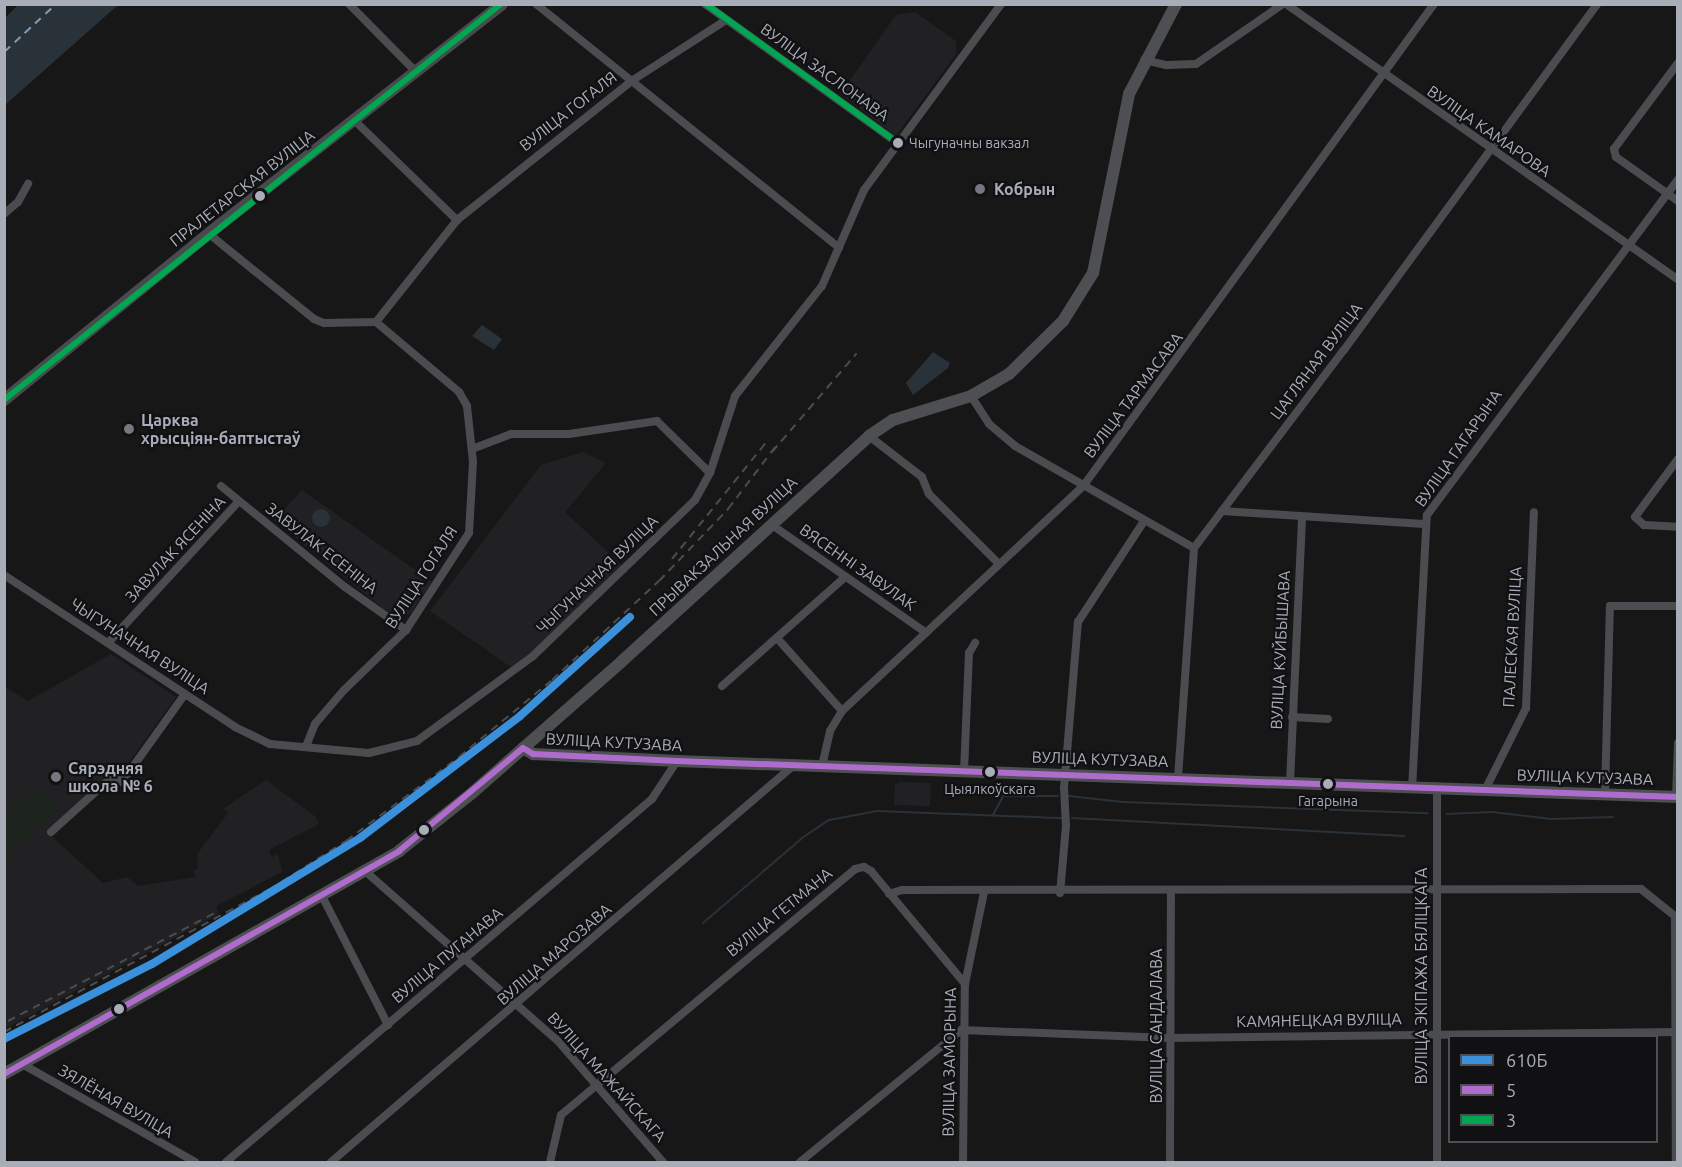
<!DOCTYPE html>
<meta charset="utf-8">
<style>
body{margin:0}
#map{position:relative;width:1682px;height:1167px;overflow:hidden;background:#171717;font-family:Ubuntu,sans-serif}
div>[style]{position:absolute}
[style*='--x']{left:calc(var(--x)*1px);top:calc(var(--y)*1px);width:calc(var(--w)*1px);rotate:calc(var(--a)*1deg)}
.built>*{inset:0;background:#212123}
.green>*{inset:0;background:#1d241e}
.water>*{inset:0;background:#2a3239}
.round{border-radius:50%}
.stream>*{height:2px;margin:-1px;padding:0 1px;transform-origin:1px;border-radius:1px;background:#2a3239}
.ferry>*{height:1.5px;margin-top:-0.75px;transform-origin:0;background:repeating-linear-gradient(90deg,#7f9bb3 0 8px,transparent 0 14px)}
.minor>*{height:8px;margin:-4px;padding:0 4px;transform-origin:4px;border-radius:4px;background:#4b4c50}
.secondary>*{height:12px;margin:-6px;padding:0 6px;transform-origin:6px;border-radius:6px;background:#4a4a4e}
.primary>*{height:12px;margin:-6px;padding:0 6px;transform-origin:6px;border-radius:6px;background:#4d4f52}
.rail>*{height:2px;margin-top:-1px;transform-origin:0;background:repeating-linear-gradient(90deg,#4b4c4f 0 8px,transparent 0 14px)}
.bus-1>*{height:6px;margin:-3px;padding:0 3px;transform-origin:3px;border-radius:3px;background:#b06ccc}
.bus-2>*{height:6px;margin:-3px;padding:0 3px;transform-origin:3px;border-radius:3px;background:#00a651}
.rail-1>*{height:8px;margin:-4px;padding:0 4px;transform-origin:4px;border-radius:4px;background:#3a90db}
.dots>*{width:16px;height:16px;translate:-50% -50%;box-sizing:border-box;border:3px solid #111113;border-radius:50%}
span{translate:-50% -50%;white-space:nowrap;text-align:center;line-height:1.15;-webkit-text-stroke:4.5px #111113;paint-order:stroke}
.bus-label{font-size:14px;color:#a8adb8}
.left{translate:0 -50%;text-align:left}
.street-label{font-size:16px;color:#a8adb8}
.poi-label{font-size:16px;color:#a8adb8;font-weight:700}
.frame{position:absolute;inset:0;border:6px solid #a8adb8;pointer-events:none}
.legend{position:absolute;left:1448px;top:1035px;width:210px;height:108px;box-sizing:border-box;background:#111113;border:2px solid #4d4f55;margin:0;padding:8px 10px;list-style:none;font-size:18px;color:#a8adb8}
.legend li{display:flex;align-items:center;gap:12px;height:30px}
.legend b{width:30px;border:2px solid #4d4f55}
</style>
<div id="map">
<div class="built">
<div style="clip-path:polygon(915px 12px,956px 41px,956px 54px,896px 136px,840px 94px,896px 15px)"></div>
<div style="clip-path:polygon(583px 452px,606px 463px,565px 512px,626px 569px,515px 670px,430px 611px,541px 465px)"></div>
<div style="clip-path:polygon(302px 490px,432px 582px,411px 613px,397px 620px,274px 520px)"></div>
<div style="clip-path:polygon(111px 654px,176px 697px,124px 769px,116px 765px,105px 779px,46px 831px,103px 883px,127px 877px,138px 886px,196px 877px,193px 872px,198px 868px,197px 854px,228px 813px,223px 809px,266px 780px,316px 817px,319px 824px,269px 850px,272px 857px,278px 854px,282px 872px,216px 906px,219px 914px,5px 1029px,5px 687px,28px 701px)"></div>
<div style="clip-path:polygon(899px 782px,931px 783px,930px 806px,894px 805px,895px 785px)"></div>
</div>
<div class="green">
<div style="clip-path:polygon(36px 785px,58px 811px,5px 858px,5px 813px)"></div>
</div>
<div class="water">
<div style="clip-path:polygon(19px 4px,118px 5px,5px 105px,5px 18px)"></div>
<div style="clip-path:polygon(482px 325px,502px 339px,494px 350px,472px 336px)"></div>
<div style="clip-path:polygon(933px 352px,950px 363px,948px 368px,913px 395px,906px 383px)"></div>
<div class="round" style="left:312px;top:509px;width:18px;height:18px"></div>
</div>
<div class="stream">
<div style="--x:1069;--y:796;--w:54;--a:6.3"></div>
<div style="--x:1123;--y:802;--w:305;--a:2.1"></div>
<div style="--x:1447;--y:814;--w:45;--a:-2.5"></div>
<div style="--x:1492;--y:812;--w:60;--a:6.7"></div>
<div style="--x:1552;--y:819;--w:61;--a:-1.9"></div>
<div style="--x:993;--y:815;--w:21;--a:-62"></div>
<div style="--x:1003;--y:796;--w:55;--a:0"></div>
<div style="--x:1072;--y:818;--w:333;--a:3.1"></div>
<div style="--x:703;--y:923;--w:130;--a:-40.6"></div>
<div style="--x:802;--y:838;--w:32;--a:-34"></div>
<div style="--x:829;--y:820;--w:49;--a:-10.6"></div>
<div style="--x:877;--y:811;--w:186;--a:2.2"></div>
</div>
<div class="ferry">
<div style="--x:4;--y:52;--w:71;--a:-42.7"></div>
</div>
<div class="minor">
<div style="--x:349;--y:4;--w:95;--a:45.4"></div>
<div style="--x:536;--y:4;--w:389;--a:38.8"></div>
<div style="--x:705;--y:4;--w:238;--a:35.8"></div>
<div style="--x:1286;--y:4;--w:479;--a:35.1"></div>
<div style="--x:1144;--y:60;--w:23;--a:13"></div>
<div style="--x:1166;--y:65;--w:30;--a:-2"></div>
<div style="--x:1196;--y:64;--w:106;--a:-34.6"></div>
<div style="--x:1678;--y:63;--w:107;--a:126.7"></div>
<div style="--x:1614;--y:149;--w:8;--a:76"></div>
<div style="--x:1616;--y:157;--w:76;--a:35.4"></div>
<div style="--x:354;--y:120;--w:144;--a:44.2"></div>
<div style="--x:4;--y:214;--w:18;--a:-41"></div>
<div style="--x:18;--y:202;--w:21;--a:-61"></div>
<div style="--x:209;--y:234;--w:135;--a:39"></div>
<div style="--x:314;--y:319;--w:11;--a:22"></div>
<div style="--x:324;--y:323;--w:52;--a:-1.1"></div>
<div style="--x:376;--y:322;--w:109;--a:40.1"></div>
<div style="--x:459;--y:392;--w:16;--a:60"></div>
<div style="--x:467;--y:406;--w:56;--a:83.9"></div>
<div style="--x:473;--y:462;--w:71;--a:93.2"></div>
<div style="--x:469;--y:533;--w:116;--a:123"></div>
<div style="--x:406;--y:630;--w:86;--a:135.9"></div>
<div style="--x:344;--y:690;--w:45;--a:130.5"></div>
<div style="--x:315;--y:724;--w:24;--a:112"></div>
<div style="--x:376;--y:322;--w:130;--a:-51.5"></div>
<div style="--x:457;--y:220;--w:225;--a:-38.5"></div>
<div style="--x:633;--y:80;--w:111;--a:-32.8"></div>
<div style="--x:971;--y:396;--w:33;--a:57"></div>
<div style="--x:989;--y:424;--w:34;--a:40"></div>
<div style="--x:1015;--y:446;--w:206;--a:29.7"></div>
<div style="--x:869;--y:436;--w:67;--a:37.7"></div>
<div style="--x:922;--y:477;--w:18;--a:68"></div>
<div style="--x:929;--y:494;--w:99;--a:45"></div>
<div style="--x:472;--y:449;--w:42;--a:-21"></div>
<div style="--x:511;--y:434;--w:58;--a:0"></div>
<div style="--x:569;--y:434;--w:89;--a:-8.4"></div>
<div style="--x:657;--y:421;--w:74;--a:44.5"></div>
<div style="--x:1678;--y:459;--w:72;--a:126.6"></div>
<div style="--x:1635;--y:517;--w:12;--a:42"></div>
<div style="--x:1644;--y:525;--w:34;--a:3"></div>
<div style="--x:221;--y:486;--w:160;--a:39.2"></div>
<div style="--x:345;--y:587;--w:75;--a:35.2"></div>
<div style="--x:1222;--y:511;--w:202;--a:3.7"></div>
<div style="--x:772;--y:525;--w:188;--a:35"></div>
<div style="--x:4;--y:575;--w:277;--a:33.3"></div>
<div style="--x:235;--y:727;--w:39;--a:26"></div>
<div style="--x:270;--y:744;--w:99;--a:5.2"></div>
<div style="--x:369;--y:753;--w:49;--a:-14"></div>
<div style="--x:417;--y:741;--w:144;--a:-36.2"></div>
<div style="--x:533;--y:656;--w:225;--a:-43.9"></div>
<div style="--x:695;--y:500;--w:31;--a:-61"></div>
<div style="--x:710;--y:473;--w:81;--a:-72"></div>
<div style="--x:735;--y:396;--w:140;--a:-51.7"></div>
<div style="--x:822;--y:286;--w:105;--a:-66.4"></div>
<div style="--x:864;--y:190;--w:231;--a:-53.6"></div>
<div style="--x:777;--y:638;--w:98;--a:48.3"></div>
<div style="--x:108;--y:643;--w:193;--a:-47.3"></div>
<div style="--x:722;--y:686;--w:164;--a:-41.5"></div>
<div style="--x:1292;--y:717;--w:36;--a:3"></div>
<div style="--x:822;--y:766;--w:36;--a:-77"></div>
<div style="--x:830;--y:731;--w:23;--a:-59"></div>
<div style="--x:842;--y:711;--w:331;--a:-43"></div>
<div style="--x:1084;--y:485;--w:595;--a:-53.96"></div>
<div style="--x:964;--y:772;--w:119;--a:-87.6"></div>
<div style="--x:969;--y:653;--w:12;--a:-59"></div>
<div style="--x:1178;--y:778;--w:231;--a:-86"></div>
<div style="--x:1194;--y:548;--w:248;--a:-52.9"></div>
<div style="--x:1344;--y:350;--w:429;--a:-53.8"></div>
<div style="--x:1290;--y:783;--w:265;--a:-87.4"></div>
<div style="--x:1412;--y:789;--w:274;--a:-86.9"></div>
<div style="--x:1427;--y:515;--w:419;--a:-53.2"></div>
<div style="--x:1485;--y:790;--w:92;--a:-63.4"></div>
<div style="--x:1526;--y:708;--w:196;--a:-87.7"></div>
<div style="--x:1605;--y:794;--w:188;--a:-88.5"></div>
<div style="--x:1610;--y:606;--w:68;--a:0"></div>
<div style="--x:1676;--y:797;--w:54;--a:-87.9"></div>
<div style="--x:51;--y:832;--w:84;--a:-42.1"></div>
<div style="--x:113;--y:776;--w:11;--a:34"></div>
<div style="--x:122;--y:782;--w:108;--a:-54.4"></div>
<div style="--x:365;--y:871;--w:256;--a:41.4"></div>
<div style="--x:557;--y:1040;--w:162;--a:49"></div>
<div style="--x:1060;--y:893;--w:67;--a:-84.9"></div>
<div style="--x:1066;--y:826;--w:38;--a:-93"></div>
<div style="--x:1064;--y:788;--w:167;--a:-85.2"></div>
<div style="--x:1078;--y:622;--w:121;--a:-56.8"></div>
<div style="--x:889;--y:894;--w:14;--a:-17"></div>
<div style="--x:902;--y:890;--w:739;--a:-0.08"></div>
<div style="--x:1641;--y:889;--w:43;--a:38.5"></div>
<div style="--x:1675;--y:916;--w:246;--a:89.8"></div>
<div style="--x:322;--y:896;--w:145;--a:62.9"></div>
<div style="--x:22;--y:1064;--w:199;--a:29.5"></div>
<div style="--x:226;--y:1162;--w:560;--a:-40.43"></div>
<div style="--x:652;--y:799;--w:45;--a:-56.7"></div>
<div style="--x:331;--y:1162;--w:610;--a:-40.61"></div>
<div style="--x:550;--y:1162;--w:48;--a:-76.8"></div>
<div style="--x:561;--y:1115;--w:383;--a:-39.9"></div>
<div style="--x:855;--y:869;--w:9;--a:-13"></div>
<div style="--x:864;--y:867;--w:8;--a:30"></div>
<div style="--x:871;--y:871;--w:147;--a:50.2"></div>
<div style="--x:800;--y:1162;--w:208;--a:-39.3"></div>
<div style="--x:961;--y:1030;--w:209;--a:2.2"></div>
<div style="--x:1170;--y:1038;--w:508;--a:-0.68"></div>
<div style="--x:963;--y:1162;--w:178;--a:-89.4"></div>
<div style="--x:965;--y:984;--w:94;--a:-78.3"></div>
<div style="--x:1170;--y:1162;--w:272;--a:-89.8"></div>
<div style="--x:1437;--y:1162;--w:372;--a:-90"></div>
</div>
<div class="secondary">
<div style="--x:4;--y:400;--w:281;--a:-39.1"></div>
<div style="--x:222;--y:223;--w:355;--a:-38"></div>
</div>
<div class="primary">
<div style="--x:523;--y:748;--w:12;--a:31"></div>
<div style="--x:533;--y:754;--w:144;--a:2.8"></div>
<div style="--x:677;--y:761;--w:1002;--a:2.06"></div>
<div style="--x:4;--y:1074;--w:454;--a:-29.4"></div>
<div style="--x:399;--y:851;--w:92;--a:-38.4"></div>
<div style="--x:471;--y:794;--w:200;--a:-41.3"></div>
<div style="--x:621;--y:662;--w:336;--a:-42.3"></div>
<div style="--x:869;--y:436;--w:29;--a:-34"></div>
<div style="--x:893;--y:420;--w:82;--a:-17.1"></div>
<div style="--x:971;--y:396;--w:44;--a:-30.1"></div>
<div style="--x:1009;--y:374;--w:76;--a:-44.5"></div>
<div style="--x:1063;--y:321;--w:57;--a:-58"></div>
<div style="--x:1093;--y:273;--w:183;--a:-78.6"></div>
<div style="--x:1129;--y:94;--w:102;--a:-62.4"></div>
</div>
<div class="rail">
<div style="--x:772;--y:452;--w:130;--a:-49.4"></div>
<div style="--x:672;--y:559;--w:153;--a:-51.1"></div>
<div style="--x:8;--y:1021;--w:233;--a:-27.6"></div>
<div style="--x:4;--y:1032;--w:302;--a:-28.3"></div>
<div style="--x:270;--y:889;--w:90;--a:-32.3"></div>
<div style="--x:346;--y:841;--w:141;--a:-36.6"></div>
<div style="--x:459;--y:757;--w:121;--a:-39.6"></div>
<div style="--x:552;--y:680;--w:146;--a:-42.8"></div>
<div style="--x:659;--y:581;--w:100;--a:-46.2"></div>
<div style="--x:728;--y:509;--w:79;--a:-52.7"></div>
</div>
<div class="bus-1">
<div style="--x:523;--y:748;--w:12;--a:31"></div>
<div style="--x:533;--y:754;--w:144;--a:2.8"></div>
<div style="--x:677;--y:761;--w:1002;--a:2.06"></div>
<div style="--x:4;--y:1074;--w:454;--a:-29.4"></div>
<div style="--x:399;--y:851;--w:161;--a:-39.7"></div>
</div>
<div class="bus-2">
<div style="--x:706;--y:4;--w:237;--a:35.9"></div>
<div style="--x:4;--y:400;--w:635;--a:-38.55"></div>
</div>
<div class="rail-1">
<div style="--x:4;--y:1039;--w:166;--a:-26.9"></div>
<div style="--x:152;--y:964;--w:243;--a:-31.2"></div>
<div style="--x:360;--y:838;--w:201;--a:-37.3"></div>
<div style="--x:520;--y:716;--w:148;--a:-42"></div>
</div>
<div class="dots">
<div style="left:898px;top:143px;background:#a8adb8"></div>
<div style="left:980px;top:189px;background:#757880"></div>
<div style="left:260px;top:196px;background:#a8adb8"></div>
<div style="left:129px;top:429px;background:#757880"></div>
<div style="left:990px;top:772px;background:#a8adb8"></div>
<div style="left:56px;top:777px;background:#757880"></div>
<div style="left:1328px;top:784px;background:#a8adb8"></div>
<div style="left:424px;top:830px;background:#a8adb8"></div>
<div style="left:119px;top:1009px;background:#a8adb8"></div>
</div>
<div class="bus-label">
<span class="left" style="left:909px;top:143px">Чыгуначны вакзал</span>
<span style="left:990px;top:789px">Цыялкоўскага</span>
<span style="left:1328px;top:801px">Гагарына</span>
</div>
<div class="street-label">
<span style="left:825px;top:72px;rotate:36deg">ВУЛІЦА ЗАСЛОНАВА</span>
<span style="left:568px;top:111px;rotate:-38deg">ВУЛІЦА ГОГАЛЯ</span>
<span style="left:1489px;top:131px;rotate:35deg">ВУЛІЦА КАМАРОВА</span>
<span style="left:242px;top:188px;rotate:-38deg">ПРАЛЕТАРСКАЯ ВУЛІЦА</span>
<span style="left:1316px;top:361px;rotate:-53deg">ЦАГЛЯНАЯ ВУЛІЦА</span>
<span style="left:1133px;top:395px;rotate:-53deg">ВУЛІЦА ТАРМАСАВА</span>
<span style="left:1458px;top:448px;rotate:-55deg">ВУЛІЦА ГАГАРЫНА</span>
<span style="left:723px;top:546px;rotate:-43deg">ПРЫВАКЗАЛЬНАЯ ВУЛІЦА</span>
<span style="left:322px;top:548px;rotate:38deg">ЗАВУЛАК ЕСЕНІНА</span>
<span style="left:175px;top:549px;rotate:-47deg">ЗАВУЛАК ЯСЕНІНА</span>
<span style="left:858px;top:567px;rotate:35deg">ВЯСЕННІ ЗАВУЛАК</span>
<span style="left:597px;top:574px;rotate:-44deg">ЧЫГУНАЧНАЯ ВУЛІЦА</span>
<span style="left:421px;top:577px;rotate:-57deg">ВУЛІЦА ГОГАЛЯ</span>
<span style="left:1512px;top:637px;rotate:-87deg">ПАЛЕСКАЯ ВУЛІЦА</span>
<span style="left:140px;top:646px;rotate:33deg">ЧЫГУНАЧНАЯ ВУЛІЦА</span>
<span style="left:1280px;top:650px;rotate:-87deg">ВУЛІЦА КУЙБЫШАВА</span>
<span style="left:614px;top:742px;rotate:3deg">ВУЛІЦА КУТУЗАВА</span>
<span style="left:1100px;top:759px;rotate:2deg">ВУЛІЦА КУТУЗАВА</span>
<span style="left:1585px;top:777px;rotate:2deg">ВУЛІЦА КУТУЗАВА</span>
<span style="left:779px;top:912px;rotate:-39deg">ВУЛІЦА ГЕТМАНА</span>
<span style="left:554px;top:954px;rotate:-41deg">ВУЛІЦА МАРОЗАВА</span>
<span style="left:447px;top:955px;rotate:-40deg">ВУЛІЦА ПУГАНАВА</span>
<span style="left:1421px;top:976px;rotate:-90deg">ВУЛІЦА ЭКІПАЖА БЯЛІЦКАГА</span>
<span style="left:1319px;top:1020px;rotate:-1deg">КАМЯНЕЦКАЯ ВУЛІЦА</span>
<span style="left:1156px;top:1026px;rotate:-90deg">ВУЛІЦА САНДАЛАВА</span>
<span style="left:949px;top:1062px;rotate:-89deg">ВУЛІЦА ЗАМОРЫНА</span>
<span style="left:607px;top:1077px;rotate:48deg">ВУЛІЦА МАЖАЙСКАГА</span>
<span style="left:116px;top:1101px;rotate:30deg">ЗЯЛЁНАЯ ВУЛІЦА</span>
</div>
<div class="poi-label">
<span class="left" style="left:994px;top:189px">Кобрын</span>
<span class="left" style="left:141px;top:429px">Царква<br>хрысціян-баптыстаў</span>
<span class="left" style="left:68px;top:777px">Сярэдняя<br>школа № 6</span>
</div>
<div class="frame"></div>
<ul class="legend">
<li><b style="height:8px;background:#3a90db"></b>610Б</li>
<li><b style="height:8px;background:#b06ccc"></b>5</li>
<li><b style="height:8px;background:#00a651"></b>3</li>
</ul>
</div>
